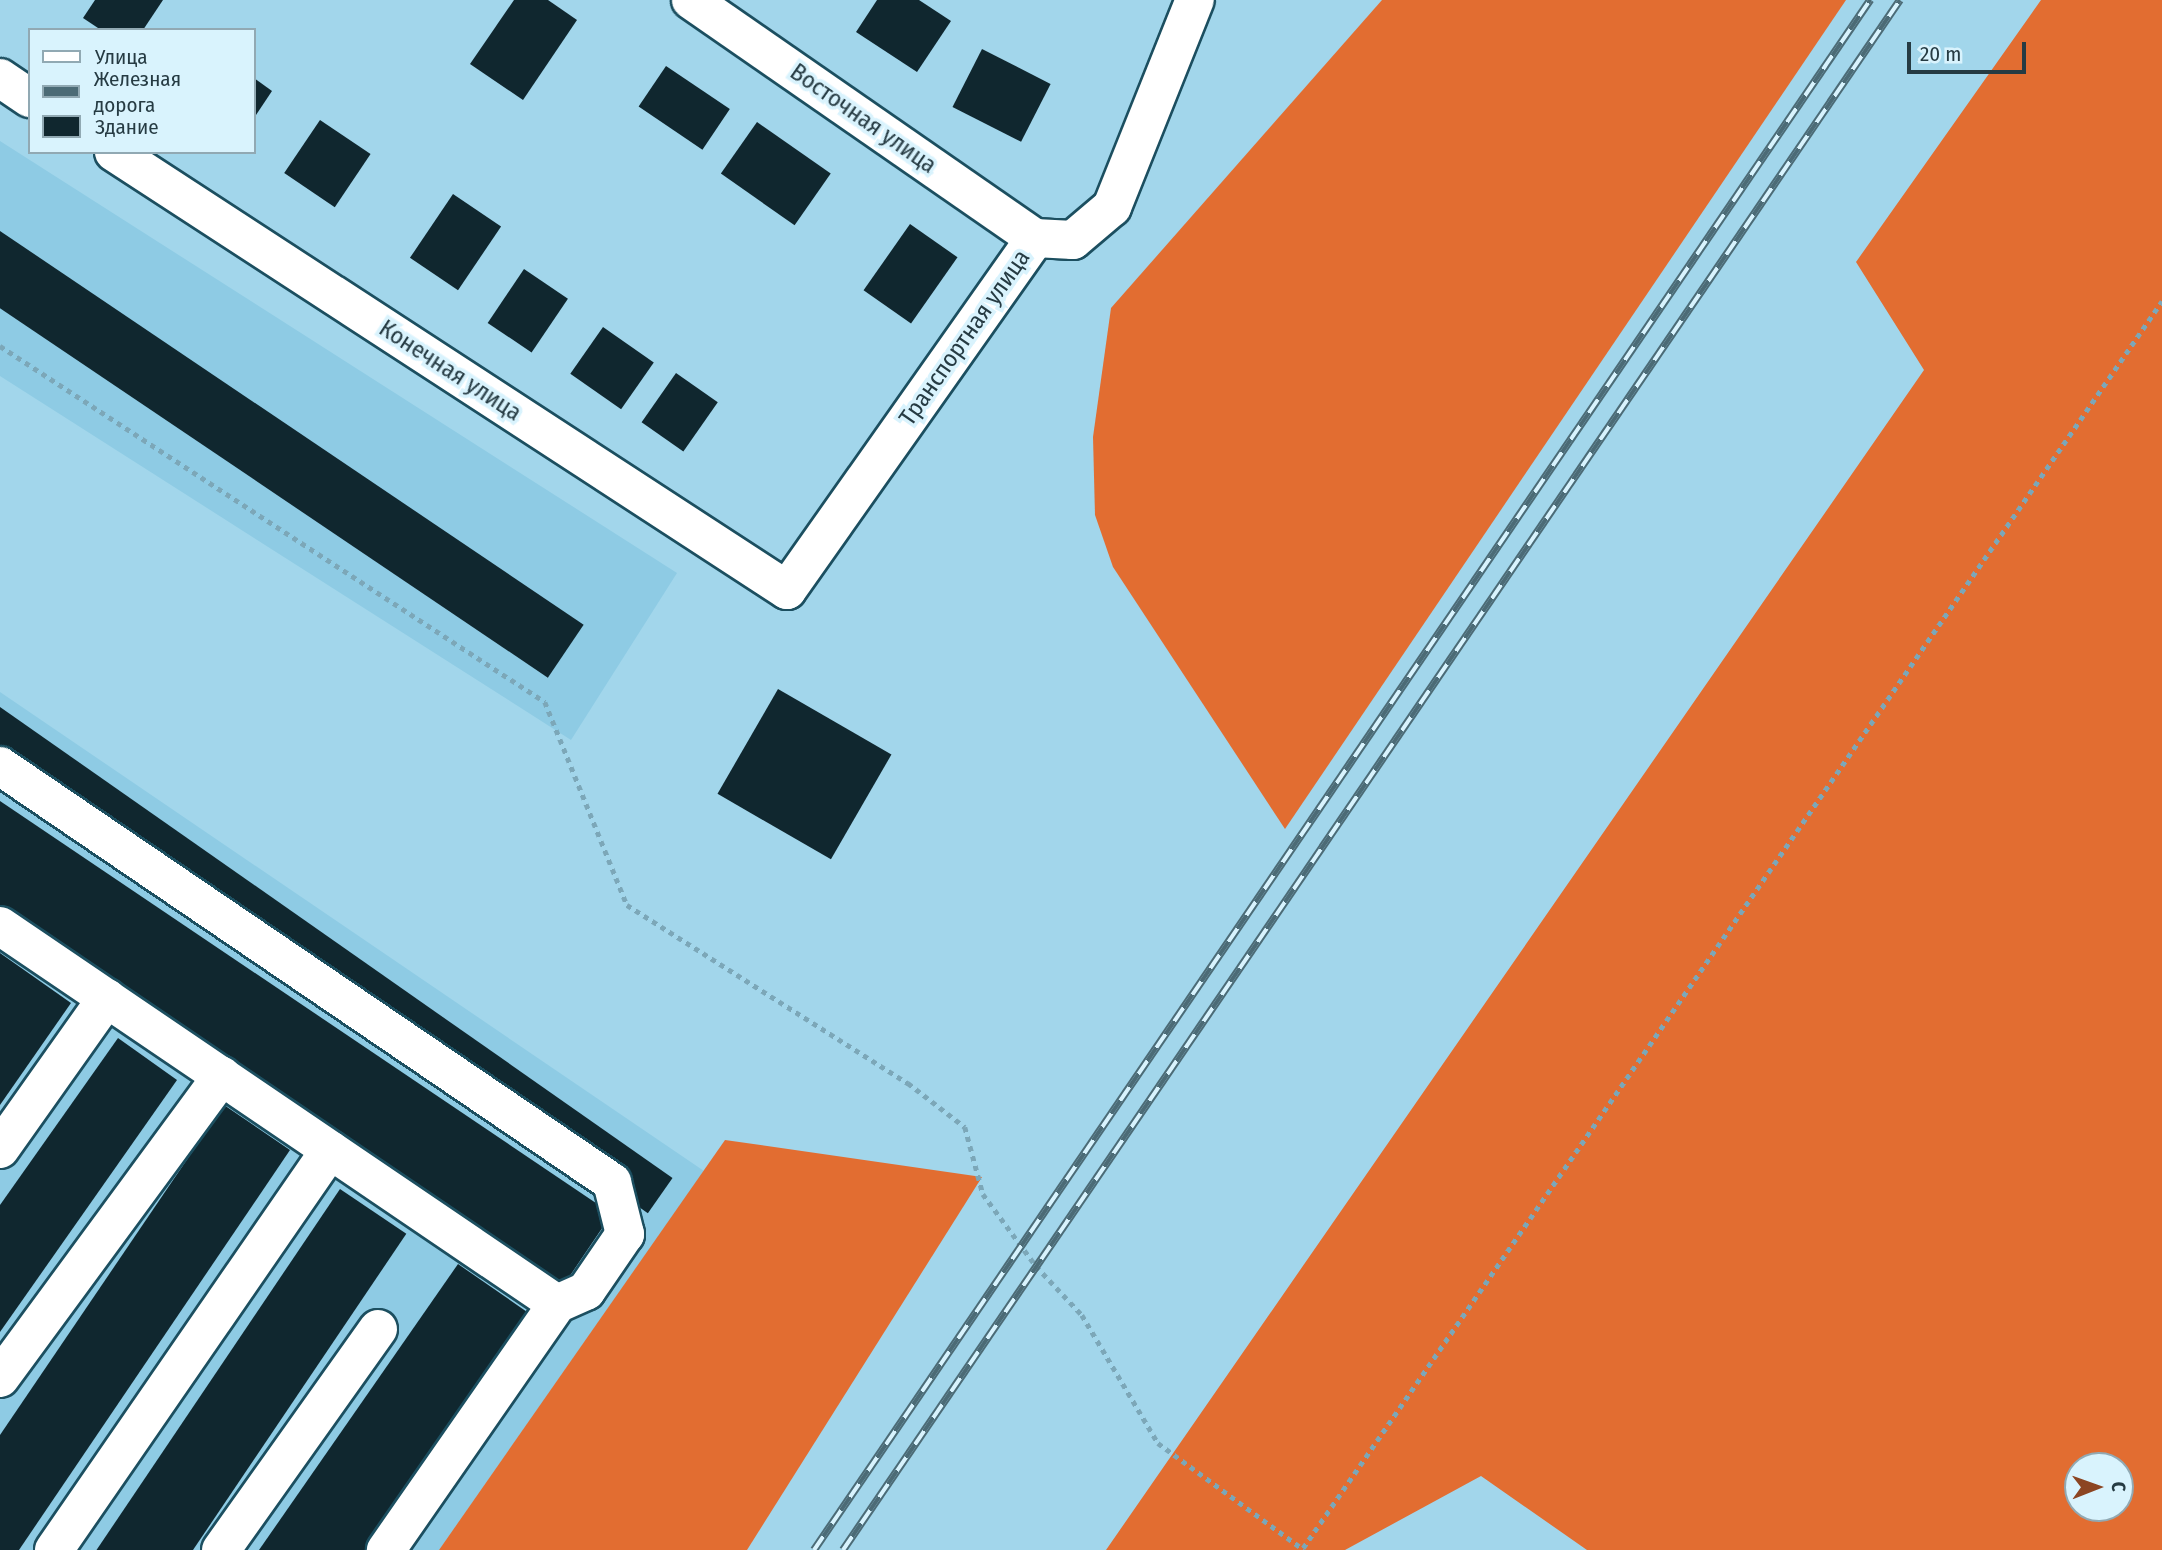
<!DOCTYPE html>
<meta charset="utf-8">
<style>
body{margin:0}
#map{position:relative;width:2162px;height:1550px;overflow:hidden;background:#a2d6eb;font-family:"Fira Sans Condensed",sans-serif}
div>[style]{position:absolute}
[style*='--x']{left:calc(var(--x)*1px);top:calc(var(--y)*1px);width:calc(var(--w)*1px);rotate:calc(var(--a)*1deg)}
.built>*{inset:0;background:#8ecbe4}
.forest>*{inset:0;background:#e26d31}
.building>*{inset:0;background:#10272f;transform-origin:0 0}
.path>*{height:4.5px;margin-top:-2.25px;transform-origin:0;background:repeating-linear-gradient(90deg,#7ca7b8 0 5px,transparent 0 10px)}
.roads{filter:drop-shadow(2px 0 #1c4f60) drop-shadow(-2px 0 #1c4f60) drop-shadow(0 2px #1c4f60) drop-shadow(0 -2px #1c4f60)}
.minor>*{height:38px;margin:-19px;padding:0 19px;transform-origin:19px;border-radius:19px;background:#fff}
.rail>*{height:8px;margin-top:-4px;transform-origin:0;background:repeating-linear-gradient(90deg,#d9f3fd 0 16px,#4c6b76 0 32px);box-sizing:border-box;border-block:2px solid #4c6b76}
span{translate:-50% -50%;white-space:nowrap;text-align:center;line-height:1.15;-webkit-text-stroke:7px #d9f3fd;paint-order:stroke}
.street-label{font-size:24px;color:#263b43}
.legend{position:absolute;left:28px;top:28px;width:228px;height:126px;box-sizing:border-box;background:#d9f3fd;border:2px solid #91a9b3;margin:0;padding:9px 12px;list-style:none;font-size:21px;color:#263b43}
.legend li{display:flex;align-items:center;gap:14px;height:35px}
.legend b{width:35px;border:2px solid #91a9b3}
.north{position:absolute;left:2064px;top:1452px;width:70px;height:70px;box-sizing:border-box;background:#d9f3fd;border:2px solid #91a9b3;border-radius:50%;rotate:89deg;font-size:19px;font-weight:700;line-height:28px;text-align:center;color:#263b43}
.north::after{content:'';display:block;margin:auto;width:24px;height:32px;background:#8c4522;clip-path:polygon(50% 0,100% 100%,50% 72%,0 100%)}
.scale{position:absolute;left:1907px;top:42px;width:119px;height:32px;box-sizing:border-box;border:4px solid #263b43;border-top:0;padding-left:9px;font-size:21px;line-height:24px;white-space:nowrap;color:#263b43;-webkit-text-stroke:5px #d9f3fd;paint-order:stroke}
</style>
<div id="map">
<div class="built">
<div style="clip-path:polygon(0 141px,677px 573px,571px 740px,0 376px)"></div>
<div style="clip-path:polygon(0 692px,704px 1171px,439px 1550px,0 1550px)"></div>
</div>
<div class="forest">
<div style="clip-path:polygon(1382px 0,1846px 0,1285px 829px,1113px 567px,1095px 515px,1093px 437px,1111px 308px)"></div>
<div style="clip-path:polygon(evenodd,2041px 0,2162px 0,2162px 1550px,1587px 1550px,1481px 1476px,1345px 1550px,1106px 1550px,1924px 370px,1856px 262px,2041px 0,2120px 1466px,2120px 1508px,2078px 1508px,2078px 1466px,2120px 1466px)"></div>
<div style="clip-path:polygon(725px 1140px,982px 1177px,747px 1550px,439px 1550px)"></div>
</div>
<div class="building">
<div style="clip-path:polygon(95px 0,163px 0,143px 30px,101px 30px,83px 18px)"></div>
<div style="clip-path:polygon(514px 0,548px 0,577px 20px,523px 100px,470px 64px)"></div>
<div style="clip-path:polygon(877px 0,919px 0,951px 21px,917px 72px,856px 32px)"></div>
<div style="left:982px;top:49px;width:77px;height:65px;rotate:27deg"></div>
<div style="left:666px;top:66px;width:77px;height:49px;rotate:34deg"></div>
<div style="clip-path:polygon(254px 78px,272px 91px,254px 118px)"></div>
<div style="left:320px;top:120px;width:61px;height:64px;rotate:34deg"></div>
<div style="left:757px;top:122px;width:90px;height:63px;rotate:35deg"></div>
<div style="left:453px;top:194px;width:58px;height:77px;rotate:34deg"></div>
<div style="left:910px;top:224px;width:58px;height:81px;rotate:35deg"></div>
<div style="left:0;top:231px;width:704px;height:64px;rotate:34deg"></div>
<div style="left:524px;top:269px;width:53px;height:65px;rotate:34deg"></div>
<div style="left:603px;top:327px;width:62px;height:57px;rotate:35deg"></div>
<div style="left:676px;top:373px;width:51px;height:60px;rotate:35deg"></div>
<div style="left:778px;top:689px;width:131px;height:121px;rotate:30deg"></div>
<div style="left:0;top:707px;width:821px;height:43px;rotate:35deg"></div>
<div style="left:0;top:801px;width:738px;height:105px;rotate:34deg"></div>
<div style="clip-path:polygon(0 953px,71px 1003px,0 1105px)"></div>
<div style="clip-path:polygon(118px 1038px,177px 1080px,0 1332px,0 1205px)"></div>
<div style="clip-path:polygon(224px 1105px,290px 1150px,19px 1550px,0 1550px,0 1435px)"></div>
<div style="left:340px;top:1189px;width:80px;height:437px;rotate:34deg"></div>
<div style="clip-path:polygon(458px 1264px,530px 1314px,366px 1550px,259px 1550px)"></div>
</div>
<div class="path">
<div style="--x:0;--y:346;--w:651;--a:33.15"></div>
<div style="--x:545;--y:702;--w:219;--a:68"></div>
<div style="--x:627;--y:905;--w:333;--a:32.4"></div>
<div style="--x:908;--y:1083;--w:72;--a:37.7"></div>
<div style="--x:965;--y:1127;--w:69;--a:75"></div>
<div style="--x:983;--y:1194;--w:89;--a:53.6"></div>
<div style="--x:1036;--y:1266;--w:67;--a:46.8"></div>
<div style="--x:1082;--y:1315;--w:149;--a:59.3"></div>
<div style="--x:1158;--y:1443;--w:181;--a:36.2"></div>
<div style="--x:1303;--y:1548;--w:1514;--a:-55.44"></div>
</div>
<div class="roads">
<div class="minor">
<div style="--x:691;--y:0;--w:418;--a:34.7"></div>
<div style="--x:0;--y:78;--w:36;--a:34"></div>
<div style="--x:114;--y:152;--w:803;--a:33.06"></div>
<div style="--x:787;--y:590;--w:431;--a:-54.8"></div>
<div style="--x:1035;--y:238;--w:38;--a:3"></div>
<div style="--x:1073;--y:240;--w:51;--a:-40.2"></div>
<div style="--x:1112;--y:207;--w:223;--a:-68.2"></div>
<div style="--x:0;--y:766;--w:740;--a:34.21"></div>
<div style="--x:612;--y:1182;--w:54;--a:76"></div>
<div style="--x:625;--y:1234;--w:69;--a:124.4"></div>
<div style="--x:586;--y:1291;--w:32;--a:156"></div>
<div style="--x:0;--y:926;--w:673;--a:34.16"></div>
<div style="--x:557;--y:1304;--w:300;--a:124.8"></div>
<div style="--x:0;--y:1149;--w:185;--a:-54.7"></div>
<div style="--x:0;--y:1378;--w:375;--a:-53.7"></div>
<div style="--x:54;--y:1550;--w:486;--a:-55.4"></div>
<div style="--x:221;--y:1550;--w:271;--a:-54.6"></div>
</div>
</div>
<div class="rail">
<div style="--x:814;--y:1550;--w:1876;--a:-55.73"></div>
<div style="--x:843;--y:1550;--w:1876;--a:-55.71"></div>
</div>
<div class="street-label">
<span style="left:863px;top:119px;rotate:35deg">Восточная улица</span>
<span style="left:965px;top:338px;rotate:-55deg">Транспортная улица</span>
<span style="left:450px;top:371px;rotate:33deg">Конечная улица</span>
</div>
<ul class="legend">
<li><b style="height:9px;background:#fff"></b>Улица</li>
<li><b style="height:9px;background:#4c6b76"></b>Железная дорога</li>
<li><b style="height:19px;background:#10272f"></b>Здание</li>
</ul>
<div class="north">С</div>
<div class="scale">20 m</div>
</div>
